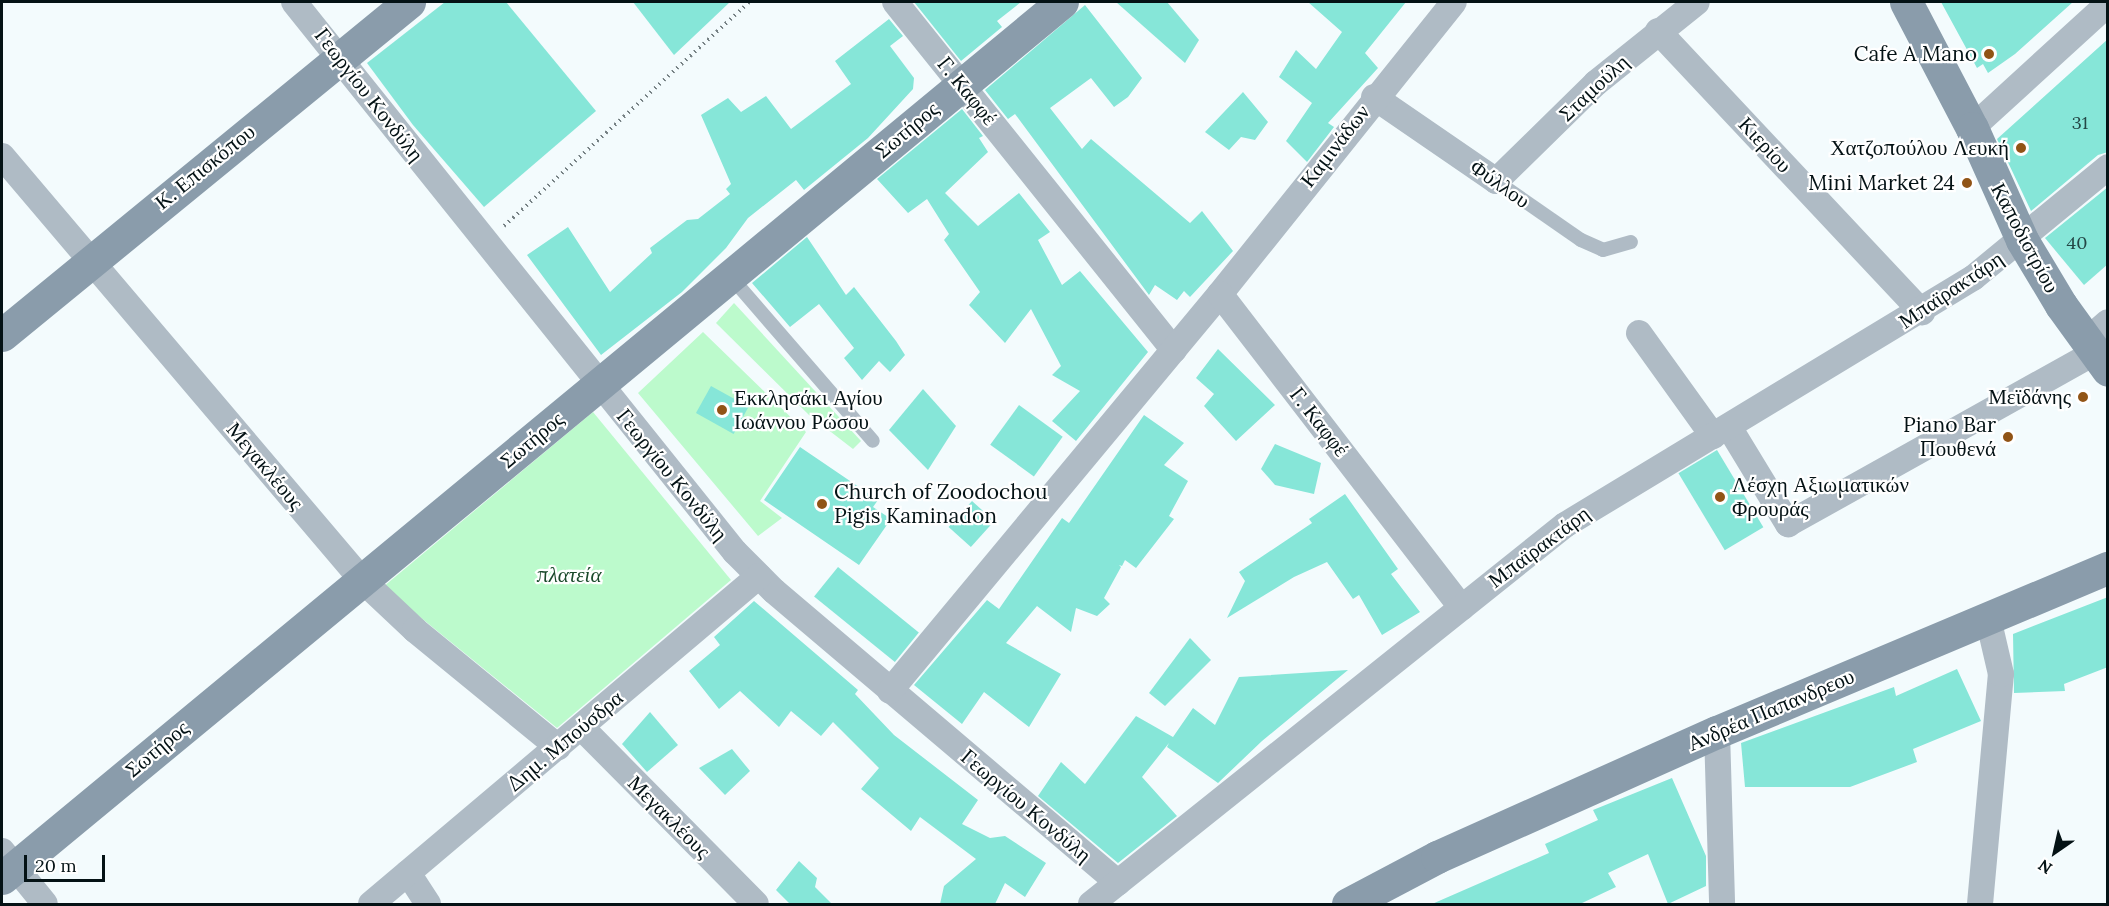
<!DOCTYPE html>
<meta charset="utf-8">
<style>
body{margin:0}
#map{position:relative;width:2109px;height:906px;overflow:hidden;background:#f3fbfd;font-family:Lora,serif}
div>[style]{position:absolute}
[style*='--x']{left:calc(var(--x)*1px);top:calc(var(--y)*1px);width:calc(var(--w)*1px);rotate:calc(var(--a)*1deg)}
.green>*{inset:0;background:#bcfacc}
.building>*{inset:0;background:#86e6d8;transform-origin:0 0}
.path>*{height:4px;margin-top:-2px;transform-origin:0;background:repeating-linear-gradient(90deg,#768184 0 1.5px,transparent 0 6px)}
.lane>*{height:14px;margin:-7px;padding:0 7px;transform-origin:7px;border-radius:7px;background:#afbbc5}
.street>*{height:26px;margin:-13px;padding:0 13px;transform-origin:13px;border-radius:13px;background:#afbbc5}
.secondary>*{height:33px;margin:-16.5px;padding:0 16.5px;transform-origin:16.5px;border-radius:16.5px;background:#8a9cab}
.dots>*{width:16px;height:16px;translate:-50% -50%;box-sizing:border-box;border:3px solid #fff;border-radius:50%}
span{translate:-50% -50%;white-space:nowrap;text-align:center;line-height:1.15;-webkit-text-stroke:4.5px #fff;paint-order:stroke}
.number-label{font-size:18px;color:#244746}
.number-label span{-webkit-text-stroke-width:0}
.poi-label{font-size:21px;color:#041215}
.right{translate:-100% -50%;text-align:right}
.left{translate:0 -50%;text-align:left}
.street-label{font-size:21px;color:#041215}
.park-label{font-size:21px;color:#1a4a2b;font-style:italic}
.frame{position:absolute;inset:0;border:3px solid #041215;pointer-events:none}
.north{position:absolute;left:2025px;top:822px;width:60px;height:60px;-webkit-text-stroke:4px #fff;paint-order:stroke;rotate:214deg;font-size:16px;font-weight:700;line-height:24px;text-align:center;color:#041215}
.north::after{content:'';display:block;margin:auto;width:21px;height:27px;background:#041215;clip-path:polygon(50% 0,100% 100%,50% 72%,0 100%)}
.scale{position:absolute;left:24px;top:855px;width:81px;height:27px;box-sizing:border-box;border:3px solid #041215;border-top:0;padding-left:8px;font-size:18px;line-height:21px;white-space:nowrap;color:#041215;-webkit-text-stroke:4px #fff;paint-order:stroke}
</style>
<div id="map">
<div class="green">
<div style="clip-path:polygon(734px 303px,861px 441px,853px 449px,809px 415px,716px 323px)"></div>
<div style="clip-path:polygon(703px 332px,806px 432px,760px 501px,782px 518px,758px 536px,638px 393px)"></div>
<div style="clip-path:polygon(593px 412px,731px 580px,557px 728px,383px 587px)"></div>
</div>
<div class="building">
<div style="clip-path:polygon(445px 2px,506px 2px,596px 111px,484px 207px,413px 125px,367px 63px)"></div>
<div style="clip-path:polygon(633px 2px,730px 2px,674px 55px)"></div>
<div style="clip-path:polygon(914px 2px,1021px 2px,997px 21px,1002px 27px,961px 61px)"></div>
<div style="clip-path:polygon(1116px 2px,1167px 2px,1199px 40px,1185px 63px)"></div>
<div style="clip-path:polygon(1308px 2px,1406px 2px,1365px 53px,1378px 68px,1328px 123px,1334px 127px,1307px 162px,1286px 141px,1312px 103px,1279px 77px,1296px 50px,1316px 69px,1342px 32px)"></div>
<div style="clip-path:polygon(1941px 2px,2073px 2px,2015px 54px,1988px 73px,1983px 64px,1977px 68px)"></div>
<div style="clip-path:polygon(1085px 5px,1142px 78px,1128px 97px,1114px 107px,1091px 78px,1050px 108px,1082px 149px,1091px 139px,1190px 223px,1202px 211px,1233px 251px,1190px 297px,1184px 291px,1177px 300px,1155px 285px,1149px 295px,1015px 114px,1008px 119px,985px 90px)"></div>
<div style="clip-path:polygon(889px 19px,903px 36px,890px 46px,914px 78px,913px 89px,868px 138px,804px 190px,796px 180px,748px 218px,726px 248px,682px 292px,601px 355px,527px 255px,568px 227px,610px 292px,652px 253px,650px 248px,687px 220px,698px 219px,730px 194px,726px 189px,731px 184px,701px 115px,728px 98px,741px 112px,766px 96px,791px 129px,851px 84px,835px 61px)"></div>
<div style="clip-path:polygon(2108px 39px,2108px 152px,2098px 155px,2031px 211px,1997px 139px)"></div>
<div style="clip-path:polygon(1243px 92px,1268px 122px,1255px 140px,1241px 137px,1229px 150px,1205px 132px)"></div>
<div style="clip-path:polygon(962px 109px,983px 136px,979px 138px,988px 152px,945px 193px,978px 226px,1019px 193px,1050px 232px,1038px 240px,1062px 285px,1080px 271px,1148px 352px,1076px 441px,1052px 421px,1080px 391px,1052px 375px,1061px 366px,1031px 309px,1005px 343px,969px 305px,980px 292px,944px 240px,949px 234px,927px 199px,908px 213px,877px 179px)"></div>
<div style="clip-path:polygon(2108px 187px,2108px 264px,2084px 285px,2045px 238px)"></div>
<div style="clip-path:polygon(807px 237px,846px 295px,854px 287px,896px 341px,905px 355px,890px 372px,879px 361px,862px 380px,844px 358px,854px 348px,819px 304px,790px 327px,752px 283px)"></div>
<div style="clip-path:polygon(1218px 349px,1275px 405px,1236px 441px,1204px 406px,1214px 394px,1196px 378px)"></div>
<div style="left:711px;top:386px;width:43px;height:31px;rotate:29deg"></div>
<div style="clip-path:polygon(923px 389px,956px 426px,928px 470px,889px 430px)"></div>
<div style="left:1019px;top:405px;width:54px;height:49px;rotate:36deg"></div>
<div style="clip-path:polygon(1144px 415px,1184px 443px,1164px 465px,1188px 481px,1169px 516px,1174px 519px,1136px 568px,1125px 560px,1122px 566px,1119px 565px,1121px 567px,1104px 598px,1110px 604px,1097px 616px,1076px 608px,1071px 632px,1037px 606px,1006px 643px,1061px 674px,1029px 727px,984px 692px,962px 724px,914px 685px,987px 600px,999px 609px,1062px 518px,1069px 523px)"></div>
<div style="clip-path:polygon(1275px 444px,1321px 463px,1314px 494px,1275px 485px,1261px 469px)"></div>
<div style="clip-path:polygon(800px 447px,878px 500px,873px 507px,891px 519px,859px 565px,764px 500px)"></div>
<div style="left:1717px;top:450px;width:90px;height:45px;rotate:59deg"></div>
<div style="clip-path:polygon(1345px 494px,1398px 569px,1391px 574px,1420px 612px,1382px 635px,1359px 595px,1353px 599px,1327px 562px,1294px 577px,1227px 618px,1245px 581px,1239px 572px,1312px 523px,1309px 519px)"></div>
<div style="left:972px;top:501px;width:30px;height:35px;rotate:42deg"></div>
<div style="left:838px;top:567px;width:104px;height:38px;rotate:39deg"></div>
<div style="clip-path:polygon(2108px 597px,2108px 667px,2064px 684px,2065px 691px,2014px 693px,2013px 634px)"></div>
<div style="clip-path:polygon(754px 601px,858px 690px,855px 694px,894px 735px,978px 800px,962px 824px,990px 838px,1005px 836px,1046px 863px,1025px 897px,1005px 883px,995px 904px,940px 904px,944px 886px,976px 859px,920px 817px,911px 831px,861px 789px,879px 768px,833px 722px,821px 736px,791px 711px,779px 727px,740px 691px,719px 709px,689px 671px,720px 645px,714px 637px)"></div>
<div style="clip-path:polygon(1190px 638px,1211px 660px,1165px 706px,1149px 693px)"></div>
<div style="clip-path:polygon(1957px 669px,1981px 721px,1913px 749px,1917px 762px,1850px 787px,1745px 787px,1741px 743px,1894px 687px,1896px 696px)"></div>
<div style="clip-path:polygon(1348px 670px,1262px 741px,1218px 783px,1167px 747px,1169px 743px,1142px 777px,1177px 816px,1118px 863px,1038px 796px,1061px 762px,1085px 784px,1136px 716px,1173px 737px,1193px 708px,1215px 725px,1239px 677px)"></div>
<div style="clip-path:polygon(650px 712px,678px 745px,647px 772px,622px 744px)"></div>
<div style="clip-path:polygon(732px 749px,750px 771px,725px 795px,699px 768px)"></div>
<div style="clip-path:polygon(1672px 778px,1706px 856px,1706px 886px,1668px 904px,1648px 854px,1608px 873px,1616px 887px,1580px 904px,1432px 904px,1549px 853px,1545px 844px,1598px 820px,1593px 810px)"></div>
<div style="clip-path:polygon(799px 861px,817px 878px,815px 887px,832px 904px,790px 904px,776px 890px)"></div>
</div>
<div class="path">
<div style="--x:504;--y:226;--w:332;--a:-42.4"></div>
</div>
<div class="lane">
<div style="--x:1496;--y:181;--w:103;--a:34.8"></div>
<div style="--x:1581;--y:240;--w:24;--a:24"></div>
<div style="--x:1603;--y:250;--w:29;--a:-16"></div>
<div style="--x:730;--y:276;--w:218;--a:49.1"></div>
</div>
<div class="street">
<div style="--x:294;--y:2;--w:705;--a:51.28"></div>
<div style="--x:735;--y:552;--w:55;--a:45"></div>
<div style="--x:774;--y:591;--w:451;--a:40.3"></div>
<div style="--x:895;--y:2;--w:446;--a:51.3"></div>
<div style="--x:1658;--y:31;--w:386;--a:46.8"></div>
<div style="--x:1374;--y:97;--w:148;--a:34.5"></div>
<div style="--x:1496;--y:181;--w:140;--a:-44.4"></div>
<div style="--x:1596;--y:83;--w:129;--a:-38.7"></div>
<div style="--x:1972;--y:128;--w:184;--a:-42.4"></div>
<div style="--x:2;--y:156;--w:556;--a:49.67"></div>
<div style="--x:362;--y:580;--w:73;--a:43.3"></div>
<div style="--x:415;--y:630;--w:185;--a:39.3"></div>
<div style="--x:1220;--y:294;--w:374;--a:-51.3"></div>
<div style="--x:1639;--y:333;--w:127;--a:54.3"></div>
<div style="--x:2085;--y:342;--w:30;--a:-41"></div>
<div style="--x:1729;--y:427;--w:114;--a:58.7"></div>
<div style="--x:1788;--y:524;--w:351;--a:-29.2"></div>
<div style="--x:890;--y:691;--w:516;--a:-50.27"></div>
<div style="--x:1220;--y:294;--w:396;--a:52.4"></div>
<div style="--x:582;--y:728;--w:247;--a:45.3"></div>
<div style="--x:1717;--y:732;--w:172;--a:88.3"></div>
<div style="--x:2;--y:851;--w:68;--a:50.9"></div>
<div style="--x:408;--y:873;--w:37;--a:57"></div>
<div style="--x:371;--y:904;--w:508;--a:-40.21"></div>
<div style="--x:1091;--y:904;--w:607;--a:-38.65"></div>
<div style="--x:1565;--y:525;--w:477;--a:-31.2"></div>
<div style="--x:1973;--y:278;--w:175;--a:-39.4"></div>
<div style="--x:1980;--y:904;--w:231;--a:-84.8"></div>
<div style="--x:2001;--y:674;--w:57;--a:-103.1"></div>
</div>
<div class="secondary">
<div style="--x:1906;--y:2;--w:142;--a:62.4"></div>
<div style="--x:1972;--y:128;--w:123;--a:65.9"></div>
<div style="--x:2022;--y:240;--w:76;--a:59"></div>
<div style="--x:2061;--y:305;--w:80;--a:54.1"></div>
<div style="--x:2;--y:335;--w:526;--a:-39.29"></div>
<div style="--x:2;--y:878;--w:1375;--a:-39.57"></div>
<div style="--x:1348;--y:904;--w:101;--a:-27.8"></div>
<div style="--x:1437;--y:857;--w:307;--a:-24.1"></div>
<div style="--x:1717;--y:732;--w:424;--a:-22.8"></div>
</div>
<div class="dots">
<div style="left:1989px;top:54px;background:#915416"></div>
<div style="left:2021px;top:148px;background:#915416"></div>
<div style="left:1967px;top:183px;background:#915416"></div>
<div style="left:2083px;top:397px;background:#915416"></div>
<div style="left:722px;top:410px;background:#915416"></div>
<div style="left:2008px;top:437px;background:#915416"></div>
<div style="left:1720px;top:497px;background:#915416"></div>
<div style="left:822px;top:504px;background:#915416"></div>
</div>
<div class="number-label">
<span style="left:2080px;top:123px">31</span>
<span style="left:2077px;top:243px">40</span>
</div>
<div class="poi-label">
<span class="right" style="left:1977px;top:54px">Cafe A Mano</span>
<span class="right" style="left:2009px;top:148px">Χατζοπούλου Λευκή</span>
<span class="right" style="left:1955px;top:183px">Mini Market 24</span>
<span class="right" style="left:2071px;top:397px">Μεϊδάνης</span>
<span class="left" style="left:734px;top:410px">Εκκλησάκι Αγίου<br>Ιωάννου Ρώσου</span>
<span class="right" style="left:1996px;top:437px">Piano Bar<br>Πουθενά</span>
<span class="left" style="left:1732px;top:497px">Λέσχη Αξιωματικών<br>Φρουράς</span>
<span class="left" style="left:834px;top:504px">Church of Zoodochou<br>Pigis Kaminadon</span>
</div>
<div class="street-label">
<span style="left:1594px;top:88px;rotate:-43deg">Σταμούλη</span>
<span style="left:967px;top:91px;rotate:51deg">Γ. Καφφέ</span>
<span style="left:369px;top:95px;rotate:52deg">Γεωργίου Κονδύλη</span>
<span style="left:907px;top:130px;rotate:-40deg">Σωτήρος</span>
<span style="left:1765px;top:145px;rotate:47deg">Κιερίου</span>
<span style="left:1335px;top:146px;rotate:-52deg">Καμινάδων</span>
<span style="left:205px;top:167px;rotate:-39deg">Κ. Επισκόπου</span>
<span style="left:1500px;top:184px;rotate:35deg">Φύλλου</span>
<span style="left:2025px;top:238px;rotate:62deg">Καποδιστρίου</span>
<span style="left:1951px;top:290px;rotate:-34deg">Μπαϊρακτάρη</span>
<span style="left:1319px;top:422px;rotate:52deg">Γ. Καφφέ</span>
<span style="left:532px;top:440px;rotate:-40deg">Σωτήρος</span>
<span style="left:265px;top:466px;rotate:50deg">Μεγακλέους</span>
<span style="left:672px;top:475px;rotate:51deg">Γεωργίου Κονδύλη</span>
<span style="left:1539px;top:547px;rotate:-37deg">Μπαϊρακτάρη</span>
<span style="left:1771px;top:710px;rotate:-23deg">Ανδρέα Παπανδρεου</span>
<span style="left:565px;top:741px;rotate:-40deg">Δημ. Μπούσδρα</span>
<span style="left:157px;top:749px;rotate:-40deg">Σωτήρος</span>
<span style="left:1026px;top:806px;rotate:40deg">Γεωργίου Κονδύλη</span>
<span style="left:669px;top:817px;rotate:45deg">Μεγακλέους</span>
</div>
<div class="park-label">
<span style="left:569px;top:575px">πλατεία</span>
</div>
<div class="frame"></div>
<div class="north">N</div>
<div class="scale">20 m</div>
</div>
